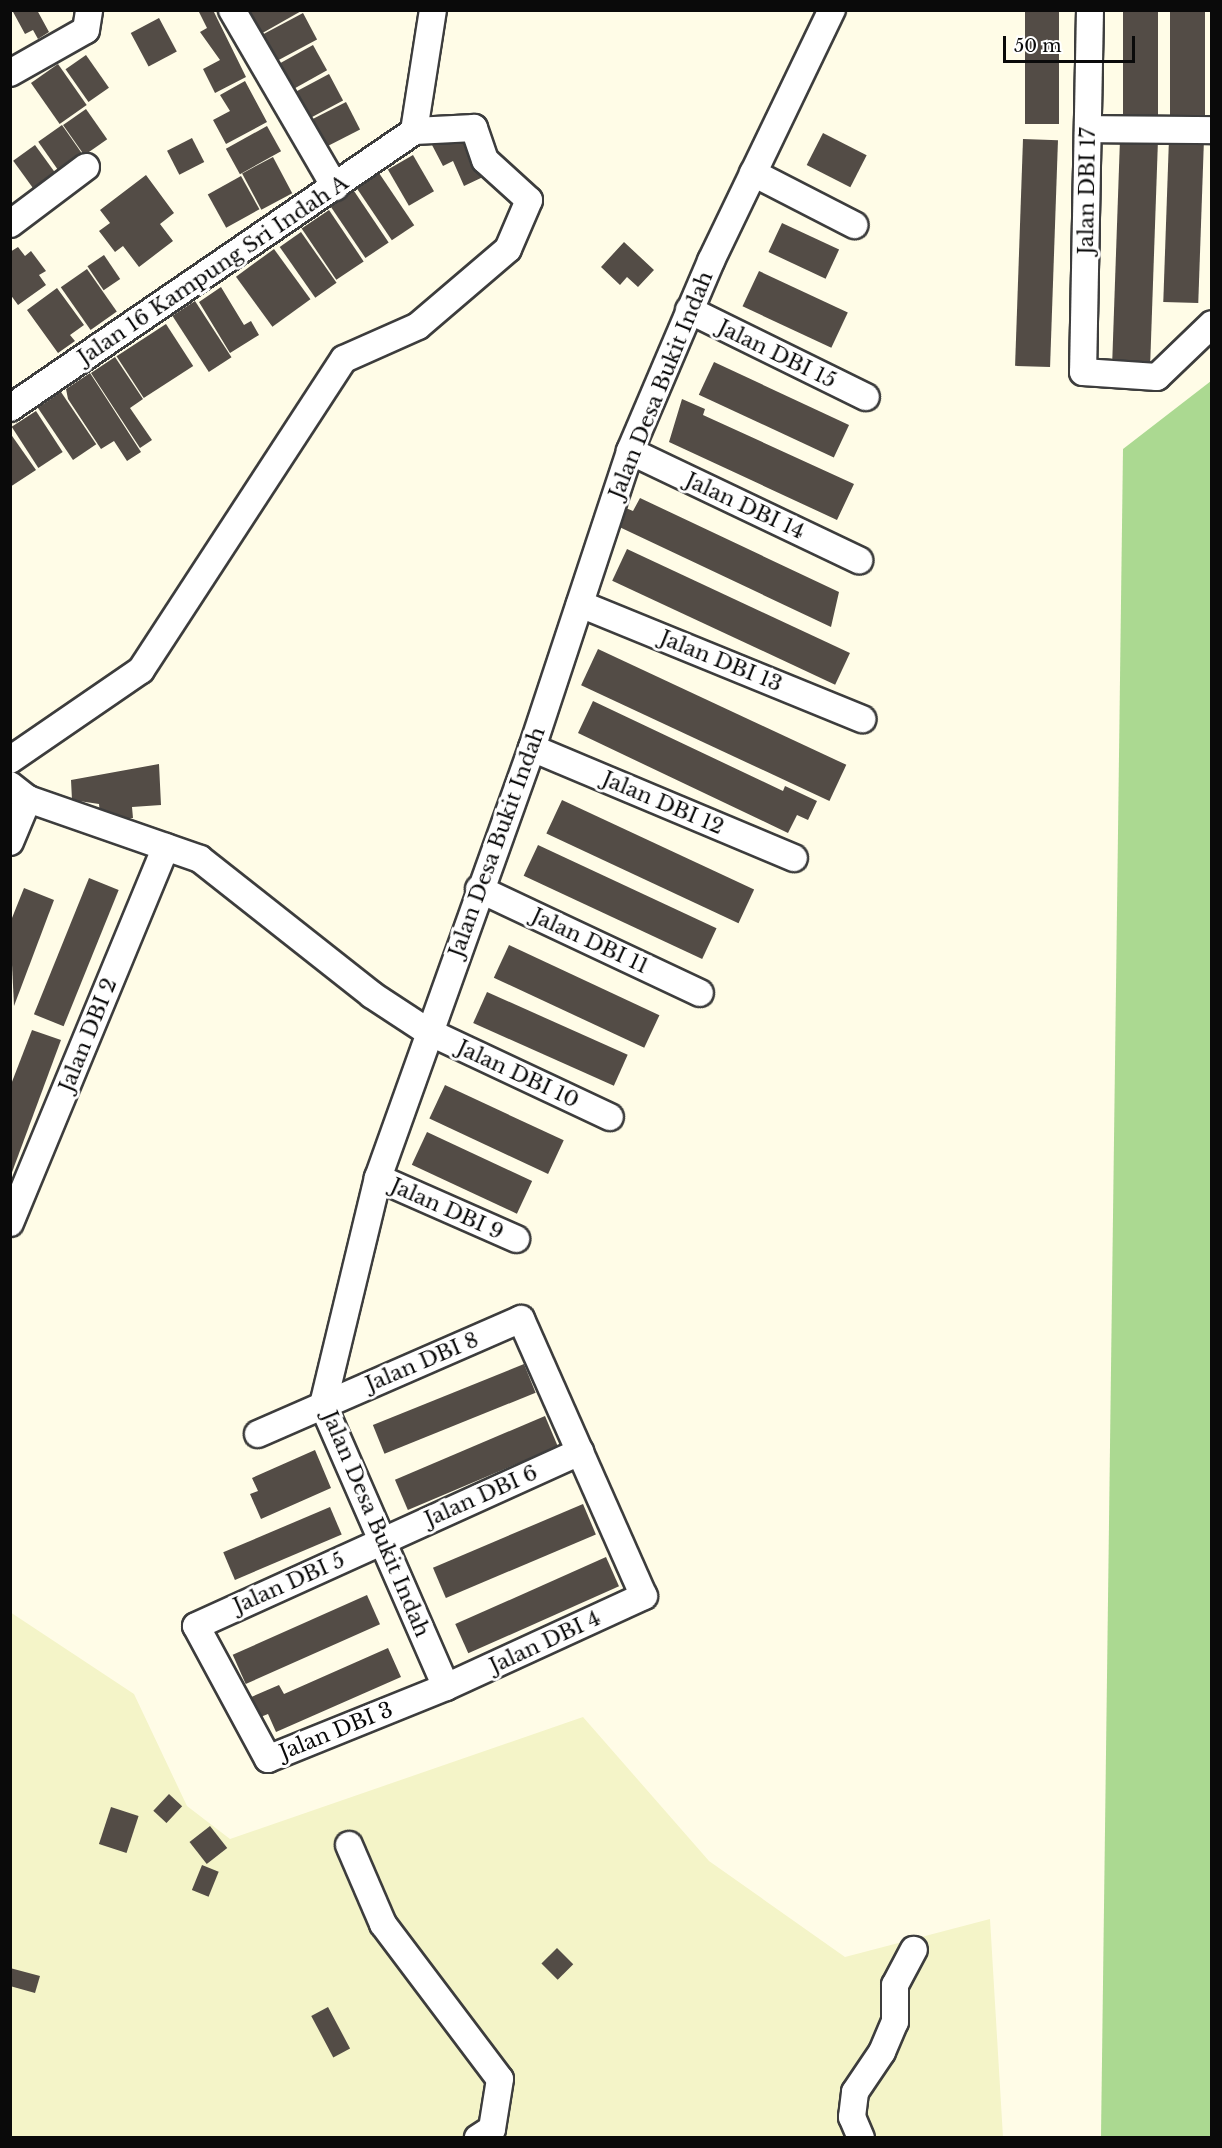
<!DOCTYPE html>
<style>
body{margin:0}
#map{position:relative;width:1222px;height:2148px;overflow:hidden;background:#fffce7;font-family:"Libre Baskerville",serif}
div>[style]{position:absolute}
[style*='--x']{left:calc(var(--x)*1px);top:calc(var(--y)*1px);width:calc(var(--w)*1px);rotate:calc(var(--a)*1deg)}
.farmland>*{inset:0;background:#f4f4c8}
.forest>*{inset:0;background:#abd991}
.building>*{inset:0;background:#534c46;transform-origin:0 0}
.roads{filter:drop-shadow(2px 0 #3d3d3d) drop-shadow(-2px 0 #3d3d3d) drop-shadow(0 2px #3d3d3d) drop-shadow(0 -2px #3d3d3d)}
.minor>*{height:26px;margin:-13px;padding:0 13px;transform-origin:13px;border-radius:13px;background:#fff}
span{translate:-50% -50%;white-space:nowrap;text-align:center;line-height:1.15;-webkit-text-stroke:6px #fff;paint-order:stroke}
.street-label{font-size:21px;color:#0a0a0a}
.frame{position:absolute;inset:0;border:12px solid #0a0a0a;pointer-events:none}
.scale{position:absolute;left:1003px;top:36px;width:132px;height:27px;box-sizing:border-box;border:3px solid #0a0a0a;border-top:0;padding-left:8px;font-size:18px;line-height:21px;white-space:nowrap;color:#0a0a0a;-webkit-text-stroke:4px #fff;paint-order:stroke}
</style>
<div id="map">
<div class="farmland">
<div style="clip-path:polygon(10px 1612px,134px 1694px,187px 1806px,230px 1839px,583px 1717px,709px 1861px,845px 1957px,990px 1919px,1003px 2137px,11px 2137px)"></div>
</div>
<div class="forest">
<div style="clip-path:polygon(1211px 381px,1211px 2137px,1101px 2137px,1123px 449px)"></div>
</div>
<div class="building">
<div style="clip-path:polygon(12px 10px,37px 10px,49px 32px,38px 39px,33px 30px,25px 34px)"></div>
<div style="clip-path:polygon(198px 10px,213px 10px,246px 77px,215px 93px,203px 69px,220px 60px,200px 32px,207px 28px)"></div>
<div style="clip-path:polygon(245px 10px,303px 10px,259px 35px)"></div>
<div style="left:1025px;top:10px;width:34px;height:114px"></div>
<div style="left:1123px;top:10px;width:35px;height:115px"></div>
<div style="left:1170px;top:10px;width:35px;height:115px"></div>
<div style="left:303px;top:13px;width:30px;height:52px;rotate:62deg"></div>
<div style="left:159px;top:18px;width:38px;height:32px;rotate:62deg"></div>
<div style="left:313px;top:45px;width:29px;height:46px;rotate:61deg"></div>
<div style="left:86px;top:55px;width:40px;height:25px;rotate:55deg"></div>
<div style="left:58px;top:64px;width:50px;height:33px;rotate:55deg"></div>
<div style="left:329px;top:74px;width:30px;height:43px;rotate:62deg"></div>
<div style="clip-path:polygon(245px 81px,267px 122px,226px 144px,213px 120px,230px 111px,220px 95px)"></div>
<div style="left:346px;top:102px;width:31px;height:45px;rotate:63deg"></div>
<div style="left:86px;top:109px;width:37px;height:28px;rotate:55deg"></div>
<div style="left:62px;top:125px;width:44px;height:29px;rotate:55deg"></div>
<div style="left:267px;top:126px;width:29px;height:47px;rotate:61deg"></div>
<div style="clip-path:polygon(458px 133px,483px 177px,464px 186px,453px 161px,443px 166px,432px 145px)"></div>
<div style="left:823px;top:133px;width:49px;height:36px;rotate:27deg"></div>
<div style="left:192px;top:138px;width:27px;height:28px;rotate:63deg"></div>
<div style="left:1169px;top:138px;width:35px;height:164px;rotate:2deg"></div>
<div style="left:1023px;top:139px;width:35px;height:227px;rotate:2deg"></div>
<div style="left:1120px;top:139px;width:38px;height:226px;rotate:2deg"></div>
<div style="left:35px;top:145px;width:42px;height:27px;rotate:54deg"></div>
<div style="left:413px;top:155px;width:42px;height:29px;rotate:60deg"></div>
<div style="left:273px;top:157px;width:41px;height:35px;rotate:62deg"></div>
<div style="left:379px;top:173px;width:63px;height:27px;rotate:56deg"></div>
<div style="clip-path:polygon(146px 175px,174px 213px,160px 224px,173px 241px,139px 267px,123px 246px,115px 252px,99px 231px,110px 223px,100px 210px)"></div>
<div style="left:241px;top:176px;width:38px;height:38px;rotate:61deg"></div>
<div style="left:354px;top:191px;width:62px;height:28px;rotate:56deg"></div>
<div style="left:329px;top:210px;width:62px;height:33px;rotate:56deg"></div>
<div style="left:782px;top:223px;width:63px;height:32px;rotate:25deg"></div>
<div style="left:301px;top:232px;width:62px;height:26px;rotate:55deg"></div>
<div style="clip-path:polygon(624px 242px,654px 270px,638px 287px,627px 277px,620px 285px,601px 267px)"></div>
<div style="clip-path:polygon(18px 247px,25px 256px,31px 251px,46px 271px,39px 275px,46px 285px,18px 305px,10px 294px,10px 252px)"></div>
<div style="left:274px;top:249px;width:62px;height:47px;rotate:54deg"></div>
<div style="left:104px;top:255px;width:29px;height:20px;rotate:56deg"></div>
<div style="left:87px;top:269px;width:52px;height:32px;rotate:55deg"></div>
<div style="left:759px;top:271px;width:98px;height:39px;rotate:25deg"></div>
<div style="clip-path:polygon(221px 287px,244px 325px,251px 321px,259px 335px,230px 353px,199px 302px)"></div>
<div style="clip-path:polygon(57px 288px,84px 325px,70px 335px,75px 341px,58px 353px,27px 310px)"></div>
<div style="left:195px;top:301px;width:67px;height:27px;rotate:57deg"></div>
<div style="left:166px;top:324px;width:50px;height:59px;rotate:57deg"></div>
<div style="clip-path:polygon(115px 357px,143px 399px,130px 408px,152px 440px,140px 448px,91px 373px)"></div>
<div style="left:714px;top:362px;width:149px;height:36px;rotate:25deg"></div>
<div style="clip-path:polygon(90px 373px,141px 452px,127px 461px,114px 441px,101px 449px,68px 399px,66px 389px)"></div>
<div style="left:61px;top:392px;width:63px;height:28px;rotate:56deg"></div>
<div style="clip-path:polygon(682px 399px,705px 409px,703px 415px,854px 484px,837px 520px,669px 442px)"></div>
<div style="left:36px;top:411px;width:49px;height:29px;rotate:57deg"></div>
<div style="clip-path:polygon(10px 433px,36px 470px,10px 487px)"></div>
<div style="clip-path:polygon(640px 498px,839px 592px,831px 627px,613px 524px,621px 506px,633px 511px)"></div>
<div style="left:627px;top:549px;width:246px;height:35px;rotate:25deg"></div>
<div style="left:598px;top:649px;width:274px;height:40px;rotate:25deg"></div>
<div style="clip-path:polygon(593px 701px,783px 791px,785px 786px,817px 801px,808px 820px,797px 815px,788px 833px,578px 733px)"></div>
<div style="clip-path:polygon(159px 764px,161px 805px,132px 807px,133px 818px,114px 819px,113px 813px,100px 814px,99px 804px,72px 800px,71px 780px)"></div>
<div style="left:562px;top:800px;width:212px;height:37px;rotate:25deg"></div>
<div style="left:538px;top:845px;width:197px;height:34px;rotate:25deg"></div>
<div style="left:89px;top:878px;width:32px;height:147px;rotate:22deg"></div>
<div style="clip-path:polygon(24px 888px,54px 900px,14px 1006px,10px 923px)"></div>
<div style="left:509px;top:945px;width:166px;height:36px;rotate:25deg"></div>
<div style="left:487px;top:992px;width:154px;height:34px;rotate:24deg"></div>
<div style="clip-path:polygon(32px 1030px,61px 1040px,11px 1175px,10px 1087px)"></div>
<div style="left:445px;top:1085px;width:131px;height:37px;rotate:25deg"></div>
<div style="left:427px;top:1132px;width:116px;height:36px;rotate:25deg"></div>
<div style="left:524px;top:1364px;width:31px;height:163px;rotate:68deg"></div>
<div style="left:545px;top:1416px;width:33px;height:163px;rotate:67deg"></div>
<div style="clip-path:polygon(315px 1450px,331px 1488px,261px 1519px,250px 1494px,258px 1491px,252px 1478px)"></div>
<div style="left:583px;top:1504px;width:33px;height:163px;rotate:67deg"></div>
<div style="left:330px;top:1507px;width:30px;height:116px;rotate:67deg"></div>
<div style="left:606px;top:1557px;width:32px;height:165px;rotate:66deg"></div>
<div style="left:367px;top:1595px;width:32px;height:147px;rotate:66deg"></div>
<div style="clip-path:polygon(388px 1648px,401px 1677px,276px 1732px,268px 1714px,258px 1718px,249px 1698px,279px 1685px,284px 1694px)"></div>
<div style="left:169px;top:1794px;width:18px;height:23px;rotate:43deg"></div>
<div style="left:111px;top:1807px;width:29px;height:39px;rotate:18deg"></div>
<div style="left:210px;top:1826px;width:28px;height:26px;rotate:52deg"></div>
<div style="left:202px;top:1865px;width:18px;height:27px;rotate:22deg"></div>
<div style="left:557px;top:1948px;width:23px;height:22px;rotate:45deg"></div>
<div style="clip-path:polygon(10px 1968px,40px 1976px,35px 1993px,10px 1986px)"></div>
<div style="left:328px;top:2007px;width:47px;height:19px;rotate:62deg"></div>
</div>
<div class="roads">
<div class="minor">
<div style="--x:232;--y:10;--w:205;--a:59.8"></div>
<div style="--x:1090;--y:10;--w:362;--a:91.1"></div>
<div style="--x:1083;--y:372;--w:74;--a:3.9"></div>
<div style="--x:1157;--y:377;--w:76;--a:-43.9"></div>
<div style="--x:10;--y:73;--w:87;--a:-29.5"></div>
<div style="--x:86;--y:30;--w:20;--a:-81"></div>
<div style="--x:1088;--y:129;--w:124;--a:0.5"></div>
<div style="--x:414;--y:131;--w:122;--a:-81.1"></div>
<div style="--x:753;--y:173;--w:114;--a:27.2"></div>
<div style="--x:10;--y:224;--w:95;--a:-36.9"></div>
<div style="--x:689;--y:310;--w:197;--a:26.2"></div>
<div style="--x:10;--y:408;--w:490;--a:-34.4"></div>
<div style="--x:630;--y:451;--w:254;--a:25.5"></div>
<div style="--x:580;--y:604;--w:305;--a:22.2"></div>
<div style="--x:532;--y:748;--w:284;--a:22.8"></div>
<div style="--x:10;--y:760;--w:159;--a:-34.5"></div>
<div style="--x:141;--y:670;--w:371;--a:-56.9"></div>
<div style="--x:344;--y:359;--w:81;--a:-24"></div>
<div style="--x:418;--y:326;--w:118;--a:-40.5"></div>
<div style="--x:508;--y:249;--w:53;--a:-66.8"></div>
<div style="--x:529;--y:200;--w:59;--a:-137.7"></div>
<div style="--x:485;--y:160;--w:34;--a:-109"></div>
<div style="--x:474;--y:128;--w:60;--a:177.1"></div>
<div style="--x:10;--y:785;--w:23;--a:38"></div>
<div style="--x:28;--y:799;--w:182;--a:19.2"></div>
<div style="--x:200;--y:859;--w:219;--a:38.3"></div>
<div style="--x:372;--y:995;--w:66;--a:33.2"></div>
<div style="--x:427;--y:1031;--w:202;--a:25.2"></div>
<div style="--x:10;--y:842;--w:47;--a:-67.3"></div>
<div style="--x:479;--y:889;--w:244;--a:25.2"></div>
<div style="--x:378;--y:1178;--w:151;--a:23.8"></div>
<div style="--x:10;--y:1223;--w:407;--a:-67.5"></div>
<div style="--x:258;--y:1434;--w:287;--a:-23.6"></div>
<div style="--x:521;--y:1319;--w:303;--a:66.1"></div>
<div style="--x:644;--y:1596;--w:218;--a:155.3"></div>
<div style="--x:446;--y:1687;--w:192;--a:158"></div>
<div style="--x:268;--y:1759;--w:151;--a:-118.4"></div>
<div style="--x:196;--y:1626;--w:422;--a:-24.4"></div>
<div style="--x:446;--y:1687;--w:308;--a:-113.6"></div>
<div style="--x:323;--y:1405;--w:234;--a:-76.4"></div>
<div style="--x:378;--y:1178;--w:457;--a:-70.3"></div>
<div style="--x:532;--y:748;--w:313;--a:-71.7"></div>
<div style="--x:630;--y:451;--w:207;--a:-66.9"></div>
<div style="--x:711;--y:261;--w:279;--a:-64.3"></div>
<div style="--x:349;--y:1845;--w:86;--a:66.7"></div>
<div style="--x:383;--y:1924;--w:194;--a:53"></div>
<div style="--x:500;--y:2079;--w:51;--a:99.1"></div>
<div style="--x:492;--y:2129;--w:17;--a:147"></div>
<div style="--x:861;--y:2138;--w:23;--a:-113"></div>
<div style="--x:852;--y:2117;--w:25;--a:-83"></div>
<div style="--x:855;--y:2092;--w:48;--a:-56"></div>
<div style="--x:882;--y:2052;--w:33;--a:-67"></div>
<div style="--x:895;--y:2022;--w:37;--a:-90"></div>
<div style="--x:895;--y:1985;--w:40;--a:-62"></div>
</div>
</div>
<div class="street-label">
<span style="left:1087px;top:191px;rotate:-89deg">Jalan DBI 17</span>
<span style="left:213px;top:270px;rotate:-34deg">Jalan 16 Kampung Sri Indah A</span>
<span style="left:777px;top:354px;rotate:26deg">Jalan DBI 15</span>
<span style="left:661px;top:385px;rotate:-68deg">Jalan Desa Bukit Indah</span>
<span style="left:745px;top:506px;rotate:25deg">Jalan DBI 14</span>
<span style="left:721px;top:661px;rotate:22deg">Jalan DBI 13</span>
<span style="left:663px;top:803px;rotate:23deg">Jalan DBI 12</span>
<span style="left:497px;top:842px;rotate:-70deg">Jalan Desa Bukit Indah</span>
<span style="left:590px;top:941px;rotate:25deg">Jalan DBI 11</span>
<span style="left:88px;top:1035px;rotate:-68deg">Jalan DBI 2</span>
<span style="left:518px;top:1074px;rotate:25deg">Jalan DBI 10</span>
<span style="left:447px;top:1209px;rotate:24deg">Jalan DBI 9</span>
<span style="left:422px;top:1362px;rotate:-23deg">Jalan DBI 8</span>
<span style="left:481px;top:1496px;rotate:-24deg">Jalan DBI 6</span>
<span style="left:376px;top:1524px;rotate:67deg">Jalan Desa Bukit Indah</span>
<span style="left:289px;top:1583px;rotate:-24deg">Jalan DBI 5</span>
<span style="left:545px;top:1642px;rotate:-25deg">Jalan DBI 4</span>
<span style="left:336px;top:1731px;rotate:-22deg">Jalan DBI 3</span>
</div>
<div class="frame"></div>
<div class="scale">50 m</div>
</div>
